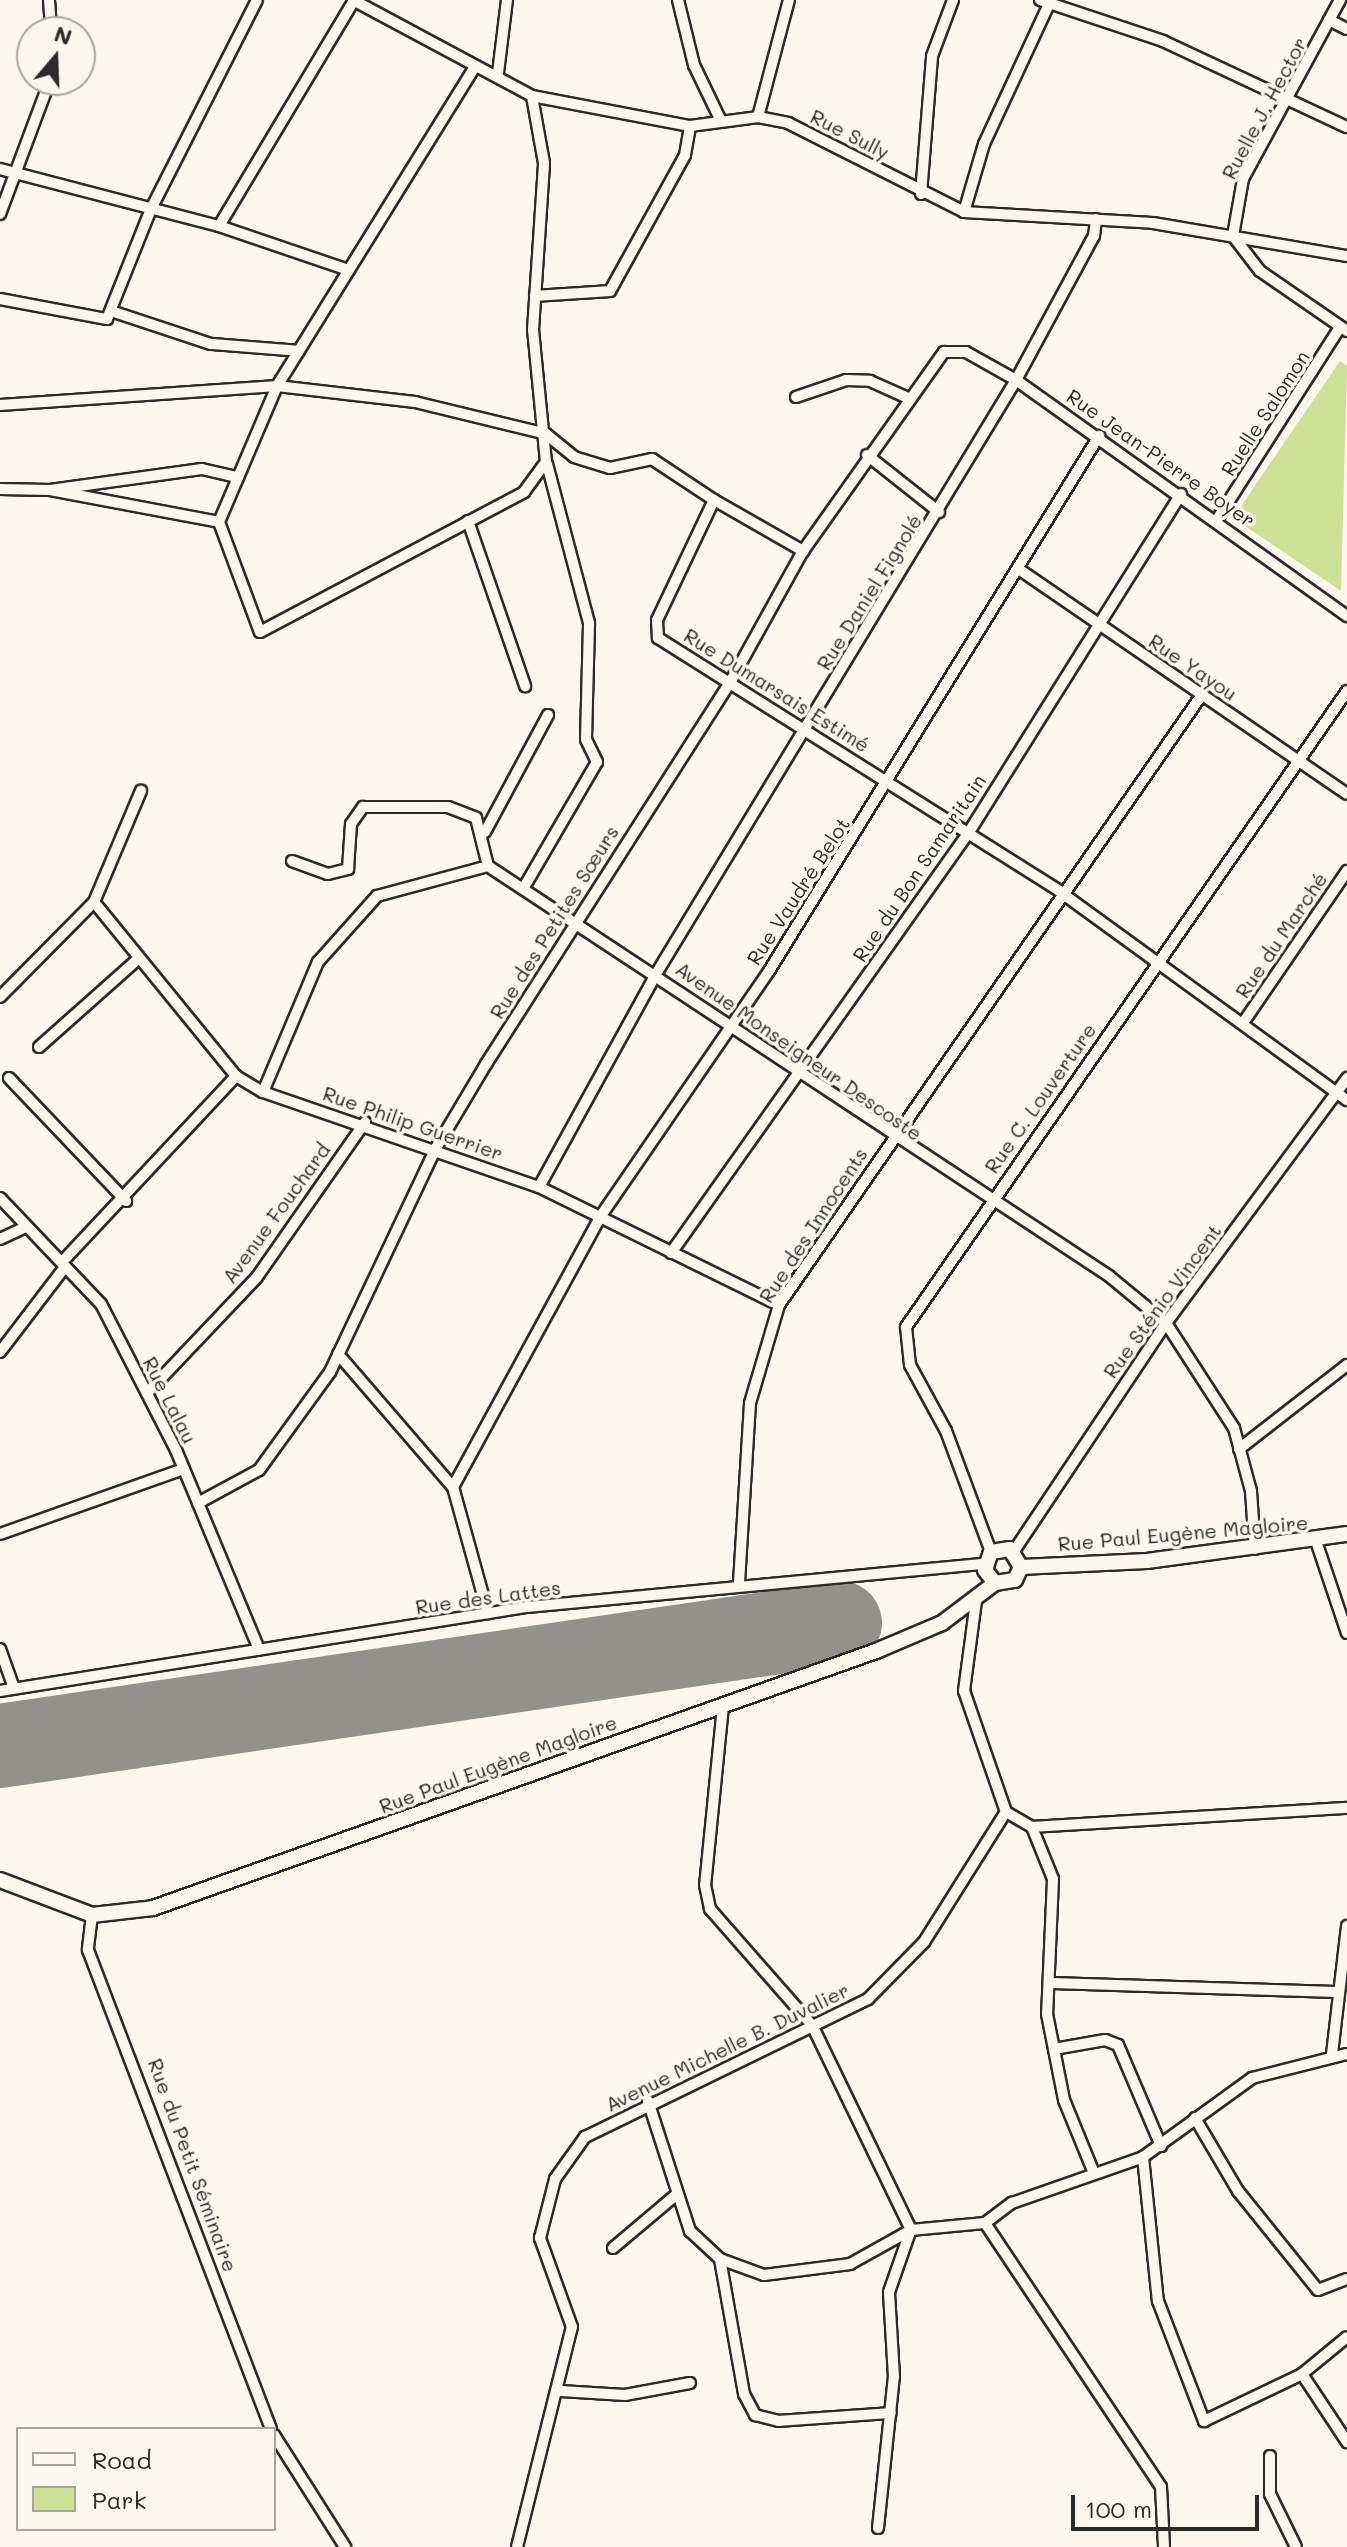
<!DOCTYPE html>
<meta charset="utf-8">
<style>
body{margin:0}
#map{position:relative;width:1347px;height:2547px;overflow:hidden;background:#fbf7ec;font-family:Mali,sans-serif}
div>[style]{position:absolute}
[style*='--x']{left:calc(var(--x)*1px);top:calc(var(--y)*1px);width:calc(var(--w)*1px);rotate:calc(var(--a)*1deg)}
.green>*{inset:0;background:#cce196}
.runway>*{height:84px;margin:-42px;padding:0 42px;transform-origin:42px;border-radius:42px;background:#93918c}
.roads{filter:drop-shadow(2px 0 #2b2b2b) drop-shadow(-2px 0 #2b2b2b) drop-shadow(0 2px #2b2b2b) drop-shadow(0 -2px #2b2b2b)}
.street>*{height:10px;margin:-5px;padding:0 5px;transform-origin:5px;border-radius:5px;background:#fbf7ec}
.secondary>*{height:14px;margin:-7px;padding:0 7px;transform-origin:7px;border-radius:7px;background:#fbf7ec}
span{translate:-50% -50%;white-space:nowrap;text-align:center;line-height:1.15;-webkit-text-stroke:7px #fbf7ec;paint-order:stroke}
.street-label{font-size:20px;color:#2b2b2b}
.legend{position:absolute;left:16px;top:2427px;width:260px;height:104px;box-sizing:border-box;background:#fbf7ec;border:2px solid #a8a59f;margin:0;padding:10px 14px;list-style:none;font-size:24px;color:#2b2b2b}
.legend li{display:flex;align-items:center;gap:16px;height:40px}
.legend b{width:40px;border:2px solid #a8a59f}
.north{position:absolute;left:16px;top:16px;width:80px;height:80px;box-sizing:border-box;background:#fbf7ec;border:2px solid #a8a59f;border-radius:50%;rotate:19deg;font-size:22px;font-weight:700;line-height:32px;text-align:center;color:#2b2b2b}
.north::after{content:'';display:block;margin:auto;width:28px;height:36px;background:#2b2b2b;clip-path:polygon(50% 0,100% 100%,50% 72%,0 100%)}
.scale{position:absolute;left:1071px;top:2495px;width:188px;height:36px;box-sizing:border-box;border:4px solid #2b2b2b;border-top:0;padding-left:10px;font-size:24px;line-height:28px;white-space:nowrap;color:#2b2b2b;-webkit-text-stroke:6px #fbf7ec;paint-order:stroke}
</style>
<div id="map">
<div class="green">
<div style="clip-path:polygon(1340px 361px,1347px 366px,1341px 591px,1233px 518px)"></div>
</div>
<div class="runway">
<div style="--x:0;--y:1746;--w:849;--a:-8.33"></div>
</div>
<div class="roads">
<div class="street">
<div style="--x:49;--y:0;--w:32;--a:86"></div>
<div style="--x:353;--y:0;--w:203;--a:28.2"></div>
<div style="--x:532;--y:96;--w:161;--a:10.8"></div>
<div style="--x:690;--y:126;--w:69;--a:-7.5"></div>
<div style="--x:758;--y:117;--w:31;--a:11"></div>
<div style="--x:788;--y:123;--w:197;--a:26.8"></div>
<div style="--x:964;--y:212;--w:189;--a:3.3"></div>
<div style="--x:1153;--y:223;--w:197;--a:9.7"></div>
<div style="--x:678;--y:0;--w:67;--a:76.2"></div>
<div style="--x:694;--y:65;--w:62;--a:64.3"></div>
<div style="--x:1040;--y:0;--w:130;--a:18.4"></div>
<div style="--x:1163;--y:41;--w:203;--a:25.1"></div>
<div style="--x:1340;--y:0;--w:204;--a:118.5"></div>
<div style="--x:1243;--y:179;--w:58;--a:100"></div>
<div style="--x:1233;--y:236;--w:44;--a:52.4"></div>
<div style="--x:1260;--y:271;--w:106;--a:34.6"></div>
<div style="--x:1329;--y:20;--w:20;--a:27"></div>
<div style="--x:498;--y:73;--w:74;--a:-83"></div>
<div style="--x:758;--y:117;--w:121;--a:-75.2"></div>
<div style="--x:0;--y:169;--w:226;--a:14.6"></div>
<div style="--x:219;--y:226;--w:136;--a:18.8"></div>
<div style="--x:921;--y:194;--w:138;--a:-85.4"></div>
<div style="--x:932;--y:56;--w:60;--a:-69.4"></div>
<div style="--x:964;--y:212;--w:71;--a:-73.6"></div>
<div style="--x:984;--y:144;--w:154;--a:-65.1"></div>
<div style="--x:0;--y:214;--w:143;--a:-69.5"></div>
<div style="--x:219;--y:226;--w:263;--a:-59.1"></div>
<div style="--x:535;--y:296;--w:75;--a:-3.8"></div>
<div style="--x:610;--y:291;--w:155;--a:-61.1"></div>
<div style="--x:685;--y:155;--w:29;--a:-80"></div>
<div style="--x:0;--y:299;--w:109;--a:10.6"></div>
<div style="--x:107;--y:319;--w:118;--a:-68.2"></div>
<div style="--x:151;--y:209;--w:234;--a:-63.1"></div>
<div style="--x:111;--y:311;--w:105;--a:18.3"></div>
<div style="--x:211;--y:344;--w:88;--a:4.5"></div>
<div style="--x:796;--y:397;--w:53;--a:-18.8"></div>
<div style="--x:846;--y:380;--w:24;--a:2"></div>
<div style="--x:870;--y:381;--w:42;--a:24.1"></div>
<div style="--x:0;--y:405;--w:278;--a:-3.9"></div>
<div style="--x:277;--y:386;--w:139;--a:6.6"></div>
<div style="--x:415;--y:402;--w:135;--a:13.7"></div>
<div style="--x:546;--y:434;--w:36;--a:39"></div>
<div style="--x:574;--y:457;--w:38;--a:17"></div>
<div style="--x:610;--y:468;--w:43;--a:-12.1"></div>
<div style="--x:652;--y:459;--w:74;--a:33.5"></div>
<div style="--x:714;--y:500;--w:133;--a:115.4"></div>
<div style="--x:657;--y:620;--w:18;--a:87"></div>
<div style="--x:658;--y:638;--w:474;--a:32.2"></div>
<div style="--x:1059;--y:891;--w:356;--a:36"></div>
<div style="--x:867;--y:455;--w:92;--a:38.4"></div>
<div style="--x:0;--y:489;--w:50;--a:1.1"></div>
<div style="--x:50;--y:490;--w:172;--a:10.7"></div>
<div style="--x:219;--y:522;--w:117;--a:69.6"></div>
<div style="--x:260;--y:632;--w:299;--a:-27.9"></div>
<div style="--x:524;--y:492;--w:37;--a:-54"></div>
<div style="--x:546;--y:462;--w:133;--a:-95.6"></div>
<div style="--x:533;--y:330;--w:167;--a:-86.2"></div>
<div style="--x:544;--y:163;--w:68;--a:-100.2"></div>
<div style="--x:50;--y:490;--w:153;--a:-7.9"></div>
<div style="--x:202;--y:469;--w:37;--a:13"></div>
<div style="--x:714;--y:500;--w:103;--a:29.8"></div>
<div style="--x:1218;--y:518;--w:227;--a:-57.4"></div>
<div style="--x:468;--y:521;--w:175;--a:70.9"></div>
<div style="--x:219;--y:522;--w:148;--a:-66.9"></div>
<div style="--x:277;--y:386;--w:374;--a:-58.2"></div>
<div style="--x:1020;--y:570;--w:396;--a:34.4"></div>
<div style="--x:485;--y:832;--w:133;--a:-61.7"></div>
<div style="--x:292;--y:861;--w:38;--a:20"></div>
<div style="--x:328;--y:874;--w:21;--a:-14"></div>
<div style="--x:348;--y:869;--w:45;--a:-86.2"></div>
<div style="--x:351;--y:824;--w:21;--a:-55"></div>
<div style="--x:363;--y:807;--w:85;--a:0"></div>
<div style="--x:448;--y:807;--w:30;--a:21"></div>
<div style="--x:476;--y:818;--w:49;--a:76"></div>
<div style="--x:523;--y:889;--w:147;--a:-59.8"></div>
<div style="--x:597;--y:762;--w:25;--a:-116"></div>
<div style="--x:586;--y:739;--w:116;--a:-88.5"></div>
<div style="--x:589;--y:623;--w:164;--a:-104.8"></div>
<div style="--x:94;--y:902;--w:225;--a:50.8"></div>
<div style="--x:236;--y:1076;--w:31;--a:31"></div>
<div style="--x:263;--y:1092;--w:292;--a:19"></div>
<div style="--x:539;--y:1187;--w:267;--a:26.2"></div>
<div style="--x:0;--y:997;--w:134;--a:-45.3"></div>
<div style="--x:94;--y:902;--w:121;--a:-67.1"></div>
<div style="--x:1245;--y:1020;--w:181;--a:-55.6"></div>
<div style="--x:39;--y:1047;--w:132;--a:-41.6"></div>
<div style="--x:9;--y:1078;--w:170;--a:46.4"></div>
<div style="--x:263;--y:1092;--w:141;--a:-67.1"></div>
<div style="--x:318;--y:962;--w:89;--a:-48.2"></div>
<div style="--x:377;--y:896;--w:115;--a:-15.1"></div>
<div style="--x:488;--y:866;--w:744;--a:33.43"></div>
<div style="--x:1109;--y:1276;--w:74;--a:39.5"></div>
<div style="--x:1166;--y:1323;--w:125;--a:57.1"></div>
<div style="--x:1234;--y:1428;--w:65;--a:74.9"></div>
<div style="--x:1251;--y:1491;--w:58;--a:86.1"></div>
<div style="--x:539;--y:1187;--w:243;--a:-61.2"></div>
<div style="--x:656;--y:974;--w:695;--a:-58.78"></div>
<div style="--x:1016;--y:380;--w:164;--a:-61.6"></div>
<div style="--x:1094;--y:236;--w:17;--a:-83"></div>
<div style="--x:0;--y:1198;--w:146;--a:46.4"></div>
<div style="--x:101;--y:1304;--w:164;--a:62.8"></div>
<div style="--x:176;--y:1450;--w:216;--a:67.4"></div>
<div style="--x:0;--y:1239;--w:29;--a:-25"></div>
<div style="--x:671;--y:1253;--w:516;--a:-54.71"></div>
<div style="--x:969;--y:832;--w:399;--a:-57.9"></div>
<div style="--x:62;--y:1262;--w:255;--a:-46.9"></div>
<div style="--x:0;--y:1352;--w:107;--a:-52.6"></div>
<div style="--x:338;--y:1354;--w:176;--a:49.2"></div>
<div style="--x:453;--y:1487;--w:131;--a:74.5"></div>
<div style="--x:147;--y:1393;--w:160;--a:-46.5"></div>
<div style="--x:257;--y:1277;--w:189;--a:-55.1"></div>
<div style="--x:1239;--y:1449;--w:137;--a:-37.9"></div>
<div style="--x:453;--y:1487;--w:307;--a:-61.4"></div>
<div style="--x:600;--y:1217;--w:298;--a:-55.5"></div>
<div style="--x:769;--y:971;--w:629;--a:-58.33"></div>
<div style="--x:198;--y:1503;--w:69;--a:-28.4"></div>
<div style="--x:259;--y:1470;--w:121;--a:-54.1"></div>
<div style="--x:330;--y:1372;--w:248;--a:-64.7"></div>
<div style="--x:436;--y:1148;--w:98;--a:-59.2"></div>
<div style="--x:486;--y:1064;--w:457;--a:-57.4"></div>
<div style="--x:732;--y:679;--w:146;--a:-61"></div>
<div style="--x:803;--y:551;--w:244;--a:-54.7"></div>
<div style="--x:944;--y:352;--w:22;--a:0"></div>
<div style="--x:966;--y:352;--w:57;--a:29.2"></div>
<div style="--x:1016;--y:380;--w:407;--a:35.5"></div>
<div style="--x:0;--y:1534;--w:195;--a:-19.5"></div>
<div style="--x:1316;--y:1541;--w:97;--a:71.4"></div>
<div style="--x:1014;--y:1551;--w:274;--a:-56.3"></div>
<div style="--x:1166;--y:1323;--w:305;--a:-53.5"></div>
<div style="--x:991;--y:1552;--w:129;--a:-110.4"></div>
<div style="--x:946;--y:1431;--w:75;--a:-118.6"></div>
<div style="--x:910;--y:1365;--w:38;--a:-96"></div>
<div style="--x:906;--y:1327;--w:774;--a:-55.26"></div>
<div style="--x:739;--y:1583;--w:180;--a:-86.5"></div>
<div style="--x:750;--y:1403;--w:102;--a:-73.5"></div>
<div style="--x:779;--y:1305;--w:741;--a:-55.28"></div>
<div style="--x:0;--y:1649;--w:41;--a:70.3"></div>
<div style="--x:0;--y:1691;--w:534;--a:-9.06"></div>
<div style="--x:527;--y:1607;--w:459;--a:-5.4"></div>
<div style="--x:723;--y:1706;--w:180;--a:95.7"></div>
<div style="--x:705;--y:1885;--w:25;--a:78"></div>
<div style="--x:710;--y:1909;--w:154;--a:48.7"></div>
<div style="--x:812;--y:2025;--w:228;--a:64.2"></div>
<div style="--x:1006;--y:1812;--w:30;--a:30"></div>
<div style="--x:1032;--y:1827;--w:56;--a:68"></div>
<div style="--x:1053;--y:1879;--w:135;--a:92.5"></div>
<div style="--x:1047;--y:2014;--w:88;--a:78.8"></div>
<div style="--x:1064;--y:2100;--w:79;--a:67.7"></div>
<div style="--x:1032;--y:1827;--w:316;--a:-3.5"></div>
<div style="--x:92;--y:1915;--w:35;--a:97"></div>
<div style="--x:88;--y:1950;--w:513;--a:69.09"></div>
<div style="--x:1049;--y:1983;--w:290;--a:1.8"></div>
<div style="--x:1054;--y:2049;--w:52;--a:-10"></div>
<div style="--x:1105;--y:2040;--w:14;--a:21"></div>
<div style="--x:1118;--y:2045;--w:110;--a:66.9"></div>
<div style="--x:1332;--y:2054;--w:129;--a:-83.3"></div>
<div style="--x:648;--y:2101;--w:137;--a:72.1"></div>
<div style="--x:690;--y:2231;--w:41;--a:43"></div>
<div style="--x:720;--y:2259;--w:47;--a:20"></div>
<div style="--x:764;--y:2275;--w:87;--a:-7.3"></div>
<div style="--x:850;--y:2264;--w:70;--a:-29.1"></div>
<div style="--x:911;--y:2230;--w:74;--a:-5.4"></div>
<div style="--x:985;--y:2223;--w:34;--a:-37"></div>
<div style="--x:1012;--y:2203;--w:139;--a:-19.3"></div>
<div style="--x:1143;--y:2157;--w:135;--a:-35.9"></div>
<div style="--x:1252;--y:2078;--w:98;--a:-14.2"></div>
<div style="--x:1195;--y:2118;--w:85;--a:59.5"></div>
<div style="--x:1238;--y:2191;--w:127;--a:51.1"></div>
<div style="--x:1318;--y:2290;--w:31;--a:-21"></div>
<div style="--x:1143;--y:2157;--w:145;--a:84.1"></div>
<div style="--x:1158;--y:2301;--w:129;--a:69"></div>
<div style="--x:1204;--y:2421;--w:109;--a:-25.6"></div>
<div style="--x:1302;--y:2374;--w:82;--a:56.5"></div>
<div style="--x:985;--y:2223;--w:317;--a:56.3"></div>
<div style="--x:1161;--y:2487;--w:60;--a:87.1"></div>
<div style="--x:613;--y:2248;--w:82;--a:-40.1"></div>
<div style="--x:720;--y:2259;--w:137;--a:79.9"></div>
<div style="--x:744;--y:2394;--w:24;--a:62"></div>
<div style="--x:755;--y:2415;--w:25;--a:14"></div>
<div style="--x:779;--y:2421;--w:112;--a:-4.1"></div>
<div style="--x:1302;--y:2374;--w:58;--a:-39.4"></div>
<div style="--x:561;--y:2391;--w:64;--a:3.6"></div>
<div style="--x:625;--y:2395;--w:66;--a:-10.5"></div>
<div style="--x:274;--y:2435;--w:133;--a:57.6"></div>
<div style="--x:1270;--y:2456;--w:38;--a:90"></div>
<div style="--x:1270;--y:2494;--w:59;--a:63.9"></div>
<div style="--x:878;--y:2528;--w:152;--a:-84"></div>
<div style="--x:894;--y:2377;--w:85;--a:-93.4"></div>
<div style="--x:889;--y:2292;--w:64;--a:-70.7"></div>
<div style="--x:517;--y:2547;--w:227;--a:-76"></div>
<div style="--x:572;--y:2327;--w:95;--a:-109.8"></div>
<div style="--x:540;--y:2238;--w:61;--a:-75.7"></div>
<div style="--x:555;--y:2179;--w:52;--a:-54.5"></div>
<div style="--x:585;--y:2137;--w:315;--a:-26"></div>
<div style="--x:868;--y:1999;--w:80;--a:-45.5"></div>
<div style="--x:924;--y:1942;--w:154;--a:-57.8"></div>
<div style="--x:1006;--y:1812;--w:128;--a:-109.1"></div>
<div style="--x:964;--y:1691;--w:91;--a:-82.4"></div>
</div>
<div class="secondary">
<div style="--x:1021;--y:1567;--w:126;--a:-2.7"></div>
<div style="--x:1147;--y:1561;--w:202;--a:-7.7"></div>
<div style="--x:995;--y:1583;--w:16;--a:-128"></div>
<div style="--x:985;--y:1570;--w:19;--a:-72"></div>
<div style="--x:991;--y:1552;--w:19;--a:-9"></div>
<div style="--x:1010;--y:1549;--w:21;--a:59"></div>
<div style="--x:995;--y:1583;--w:20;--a:-9"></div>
<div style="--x:1015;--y:1580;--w:14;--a:-65"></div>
<div style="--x:0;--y:1880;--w:98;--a:20.8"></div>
<div style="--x:92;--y:1915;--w:61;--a:-6.5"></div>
<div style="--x:153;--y:1908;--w:767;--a:-19.57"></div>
<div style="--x:876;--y:1651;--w:72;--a:-23"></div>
<div style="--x:942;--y:1623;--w:66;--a:-37"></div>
</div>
</div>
<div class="street-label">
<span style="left:1264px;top:108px;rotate:-62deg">Ruelle J. Hector</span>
<span style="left:850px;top:134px;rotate:27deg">Rue Sully</span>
<span style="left:1265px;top:413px;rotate:-57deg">Ruelle Salomon</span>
<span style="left:1161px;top:458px;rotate:35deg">Rue Jean-Pierre Boyer</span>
<span style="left:869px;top:592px;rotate:-58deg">Rue Daniel Fignolé</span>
<span style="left:1193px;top:667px;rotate:34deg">Rue Yayou</span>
<span style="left:777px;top:690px;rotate:32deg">Rue Dumarsais Estimé</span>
<span style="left:919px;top:868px;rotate:-56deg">Rue du Bon Samaritain</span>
<span style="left:798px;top:891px;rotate:-57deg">Rue Vaudré Belot</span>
<span style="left:554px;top:922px;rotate:-58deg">Rue des Petites Sœurs</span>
<span style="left:1281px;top:935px;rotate:-56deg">Rue du Marché</span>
<span style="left:799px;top:1051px;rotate:35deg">Avenue Monseigneur Descoste</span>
<span style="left:1040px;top:1098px;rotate:-55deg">Rue C. Louverture</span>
<span style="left:413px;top:1123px;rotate:19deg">Rue Philip Guerrier</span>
<span style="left:276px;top:1213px;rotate:-54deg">Avenue Fouchard</span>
<span style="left:813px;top:1225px;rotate:-57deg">Rue des Innocents</span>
<span style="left:1162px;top:1301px;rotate:-54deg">Rue Sténio Vincent</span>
<span style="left:170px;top:1400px;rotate:63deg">Rue Lalau</span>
<span style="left:1183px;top:1533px;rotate:-5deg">Rue Paul Eugène Magloire</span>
<span style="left:488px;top:1597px;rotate:-8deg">Rue des Lattes</span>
<span style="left:498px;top:1764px;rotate:-20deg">Rue Paul Eugène Magloire</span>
<span style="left:727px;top:2047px;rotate:-26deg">Avenue Michelle B. Duvalier</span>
<span style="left:193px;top:2165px;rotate:70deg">Rue du Petit Séminaire</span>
</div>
<ul class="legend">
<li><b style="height:10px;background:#fbf7ec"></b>Road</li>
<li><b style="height:22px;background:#cce196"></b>Park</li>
</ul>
<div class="north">N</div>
<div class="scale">100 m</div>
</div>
